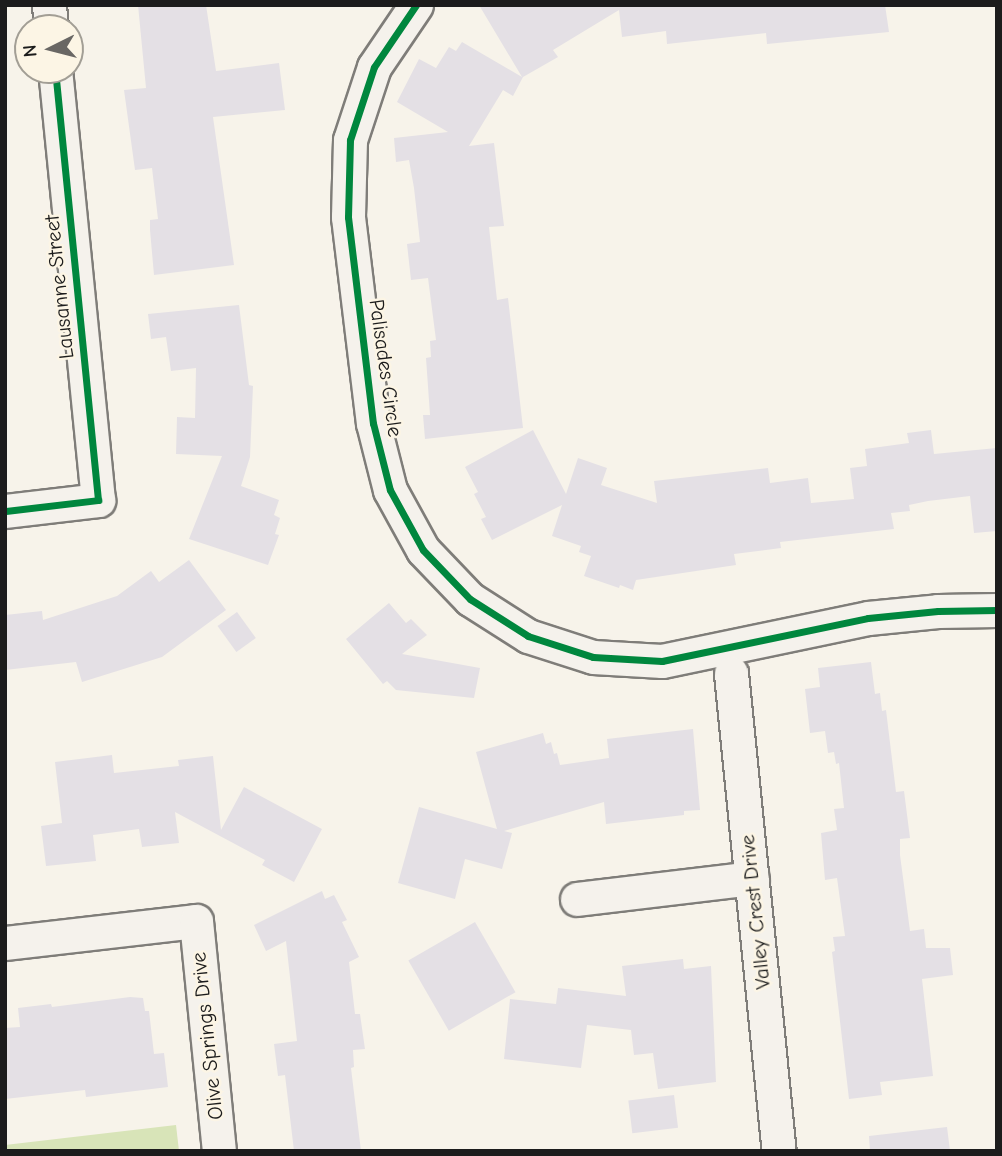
<!DOCTYPE html>
<style>
body{margin:0}
#map{position:relative;width:1002px;height:1156px;overflow:hidden;background:#f7f3ea;font-family:"Comic Neue",sans-serif}
div>[style]{position:absolute}
[style*='--x']{left:calc(var(--x)*1px);top:calc(var(--y)*1px);width:calc(var(--w)*1px);rotate:calc(var(--a)*1deg)}
.green>*{inset:0;background:#d8e4b8}
.building>*{inset:0;background:#e4e0e5;transform-origin:0 0}
.roads{filter:drop-shadow(2px 0 #7f7d79) drop-shadow(-2px 0 #7f7d79) drop-shadow(0 2px #7f7d79) drop-shadow(0 -2px #7f7d79)}
.minor>*{height:33px;margin:-16.5px;padding:0 16.5px;transform-origin:16.5px;border-radius:16.5px;background:#f5f2ec}
.cycleway>*{height:7px;margin:-3.5px;padding:0 3.5px;transform-origin:3.5px;border-radius:3.5px;background:#00873e}
span{translate:-50% -50%;white-space:nowrap;text-align:center;line-height:1.15;-webkit-text-stroke:5px #fcf5e5;paint-order:stroke}
.street-label{font-size:21px;color:#1c1c1c}
.frame{position:absolute;inset:0;border:7px solid #1c1c1c;pointer-events:none}
.north{position:absolute;left:14px;top:14px;width:70px;height:70px;box-sizing:border-box;background:#fcf5e5;border:2px solid #a29e95;border-radius:50%;rotate:264deg;font-size:19px;font-weight:700;line-height:28px;text-align:center;color:#1c1c1c}
.north::after{content:'';display:block;margin:auto;width:24px;height:32px;background:#696764;clip-path:polygon(50% 0,100% 100%,50% 72%,0 100%)}
</style>
<div id="map">
<div class="green">
<div style="clip-path:polygon(176px 1125px,179px 1151px,5px 1151px,5px 1145px)"></div>
</div>
<div class="building">
<div style="clip-path:polygon(138px 5px,206px 5px,216px 71px,279px 63px,285px 110px,213px 117px,234px 265px,154px 275px,150px 230px,150px 220px,158px 219px,152px 168px,135px 170px,124px 90px,146px 88px)"></div>
<div style="clip-path:polygon(479px 5px,885px 5px,889px 32px,767px 44px,766px 33px,667px 44px,666px 31px,622px 37px,619px 10px,553px 50px,558px 57px,523px 77px,513px 96px,503px 90px,469px 146px,494px 143px,504px 226px,489px 227px,497px 300px,508px 298px,523px 428px,425px 439px,423px 415px,430px 415px,426px 358px,431px 357px,430px 341px,436px 340px,428px 278px,411px 280px,407px 244px,420px 242px,414px 188px,409px 160px,396px 162px,394px 138px,448px 132px,397px 102px,419px 59px,436px 68px,449px 47px,456px 51px,462px 42px,522px 77px)"></div>
<div style="clip-path:polygon(239px 305px,249px 385px,253px 386px,250px 457px,241px 486px,279px 500px,274px 515px,280px 518px,275px 534px,279px 535px,268px 565px,189px 539px,222px 456px,176px 454px,177px 417px,195px 418px,196px 368px,171px 371px,166px 337px,151px 339px,148px 314px)"></div>
<div style="clip-path:polygon(533px 430px,566px 494px,578px 458px,607px 468px,601px 485px,657px 503px,654px 481px,768px 468px,770px 483px,808px 478px,811px 503px,854px 499px,850px 468px,867px 466px,865px 449px,909px 443px,907px 433px,931px 430px,934px 454px,997px 448px,997px 531px,974px 533px,970px 496px,928px 501px,909px 505px,910px 511px,891px 513px,894px 529px,780px 542px,781px 548px,734px 554px,736px 565px,636px 580px,633px 590px,620px 585px,619px 588px,584px 576px,591px 556px,579px 552px,581px 546px,552px 536px,562px 505px,492px 540px,481px 519px,486px 517px,474px 494px,478px 492px,465px 467px)"></div>
<div style="clip-path:polygon(189px 560px,226px 610px,162px 657px,82px 682px,76px 662px,5px 670px,5px 615px,42px 611px,43px 620px,117px 596px,151px 571px,159px 582px)"></div>
<div style="clip-path:polygon(389px 603px,406px 623px,411px 619px,427px 635px,402px 654px,480px 668px,474px 698px,396px 690px,387px 681px,383px 684px,346px 639px)"></div>
<div style="left:237px;top:612px;width:32px;height:24px;rotate:54deg"></div>
<div style="clip-path:polygon(871px 662px,875px 694px,880px 693px,882px 711px,886px 710px,896px 792px,904px 791px,910px 838px,900px 839px,900px 855px,910px 931px,924px 929px,926px 948px,950px 948px,953px 975px,922px 979px,933px 1076px,880px 1082px,882px 1095px,849px 1099px,832px 952px,835px 951px,833px 937px,845px 936px,837px 878px,825px 880px,821px 833px,837px 830px,834px 809px,844px 808px,839px 763px,836px 764px,834px 752px,828px 753px,825px 731px,810px 733px,805px 689px,820px 687px,818px 668px)"></div>
<div style="clip-path:polygon(693px 729px,700px 810px,684px 811px,684px 815px,606px 824px,604px 802px,504px 831px,512px 833px,502px 869px,465px 859px,455px 899px,398px 883px,419px 807px,497px 829px,476px 752px,543px 733px,546px 744px,551px 742px,554px 754px,557px 753px,560px 765px,609px 758px,607px 739px)"></div>
<div style="clip-path:polygon(112px 755px,114px 773px,179px 766px,178px 760px,213px 756px,221px 830px,244px 787px,322px 829px,294px 882px,262px 865px,265px 860px,175px 812px,179px 843px,142px 847px,139px 829px,93px 835px,96px 861px,46px 866px,41px 826px,62px 823px,55px 762px)"></div>
<div style="clip-path:polygon(322px 891px,325px 899px,334px 895px,347px 920px,342px 922px,359px 957px,349px 962px,355px 1014px,360px 1014px,365px 1049px,353px 1050px,354px 1067px,351px 1068px,361px 1151px,294px 1151px,285px 1075px,278px 1076px,274px 1044px,297px 1041px,286px 941px,266px 951px,254px 925px)"></div>
<div style="left:475px;top:922px;width:81px;height:77px;rotate:60deg"></div>
<div style="clip-path:polygon(683px 959px,684px 969px,711px 966px,716px 1082px,658px 1089px,653px 1053px,634px 1055px,631px 1030px,587px 1025px,581px 1068px,504px 1059px,510px 999px,556px 1004px,558px 988px,626px 996px,622px 966px)"></div>
<div style="clip-path:polygon(130px 997px,143px 998px,145px 1011px,149px 1011px,154px 1054px,164px 1053px,168px 1087px,86px 1097px,85px 1090px,5px 1099px,5px 1028px,20px 1027px,18px 1008px,51px 1004px,52px 1007px)"></div>
<div style="left:674px;top:1095px;width:33px;height:46px;rotate:83deg"></div>
<div style="clip-path:polygon(947px 1127px,950px 1151px,870px 1151px,869px 1136px)"></div>
</div>
<div class="roads">
<div class="minor">
<div style="--x:49;--y:5;--w:23;--a:85"></div>
<div style="--x:416;--y:5;--w:75;--a:124.1"></div>
<div style="--x:374;--y:67;--w:77;--a:108.2"></div>
<div style="--x:350;--y:140;--w:77;--a:91.5"></div>
<div style="--x:348;--y:217;--w:208;--a:83.1"></div>
<div style="--x:373;--y:423;--w:69;--a:75.8"></div>
<div style="--x:390;--y:490;--w:68;--a:61.2"></div>
<div style="--x:423;--y:550;--w:68;--a:46.2"></div>
<div style="--x:470;--y:599;--w:69;--a:32.5"></div>
<div style="--x:528;--y:636;--w:68;--a:17.9"></div>
<div style="--x:593;--y:657;--w:69;--a:3.3"></div>
<div style="--x:662;--y:661;--w:210;--a:-11.8"></div>
<div style="--x:868;--y:618;--w:70;--a:-5.7"></div>
<div style="--x:938;--y:611;--w:59;--a:-1"></div>
<div style="--x:5;--y:511;--w:94;--a:-6.7"></div>
<div style="--x:98;--y:500;--w:432;--a:-95.7"></div>
<div style="--x:731;--y:673;--w:480;--a:84.3"></div>
<div style="--x:577;--y:899;--w:176;--a:-6.8"></div>
<div style="--x:5;--y:943;--w:192;--a:-6.6"></div>
<div style="--x:196;--y:921;--w:231;--a:84.3"></div>
</div>
</div>
<div class="cycleway">
<div style="--x:416;--y:5;--w:75;--a:124.1"></div>
<div style="--x:374;--y:67;--w:77;--a:108.2"></div>
<div style="--x:350;--y:140;--w:77;--a:91.5"></div>
<div style="--x:348;--y:217;--w:208;--a:83.1"></div>
<div style="--x:373;--y:423;--w:69;--a:75.8"></div>
<div style="--x:390;--y:490;--w:68;--a:61.2"></div>
<div style="--x:423;--y:550;--w:68;--a:46.2"></div>
<div style="--x:470;--y:599;--w:69;--a:32.5"></div>
<div style="--x:528;--y:636;--w:68;--a:17.9"></div>
<div style="--x:593;--y:657;--w:69;--a:3.3"></div>
<div style="--x:662;--y:661;--w:210;--a:-11.8"></div>
<div style="--x:868;--y:618;--w:70;--a:-5.7"></div>
<div style="--x:938;--y:611;--w:59;--a:-1"></div>
<div style="--x:5;--y:511;--w:94;--a:-6.7"></div>
<div style="--x:98;--y:500;--w:432;--a:-95.7"></div>
</div>
<div class="street-label">
<span style="left:59px;top:287px;rotate:-96deg">Lausanne Street</span>
<span style="left:386px;top:368px;rotate:82deg">Palisades Circle</span>
<span style="left:755px;top:912px;rotate:-96deg">Valley Crest Drive</span>
<span style="left:207px;top:1036px;rotate:-96deg">Olive Springs Drive</span>
</div>
<div class="frame"></div>
<div class="north">N</div>
</div>
